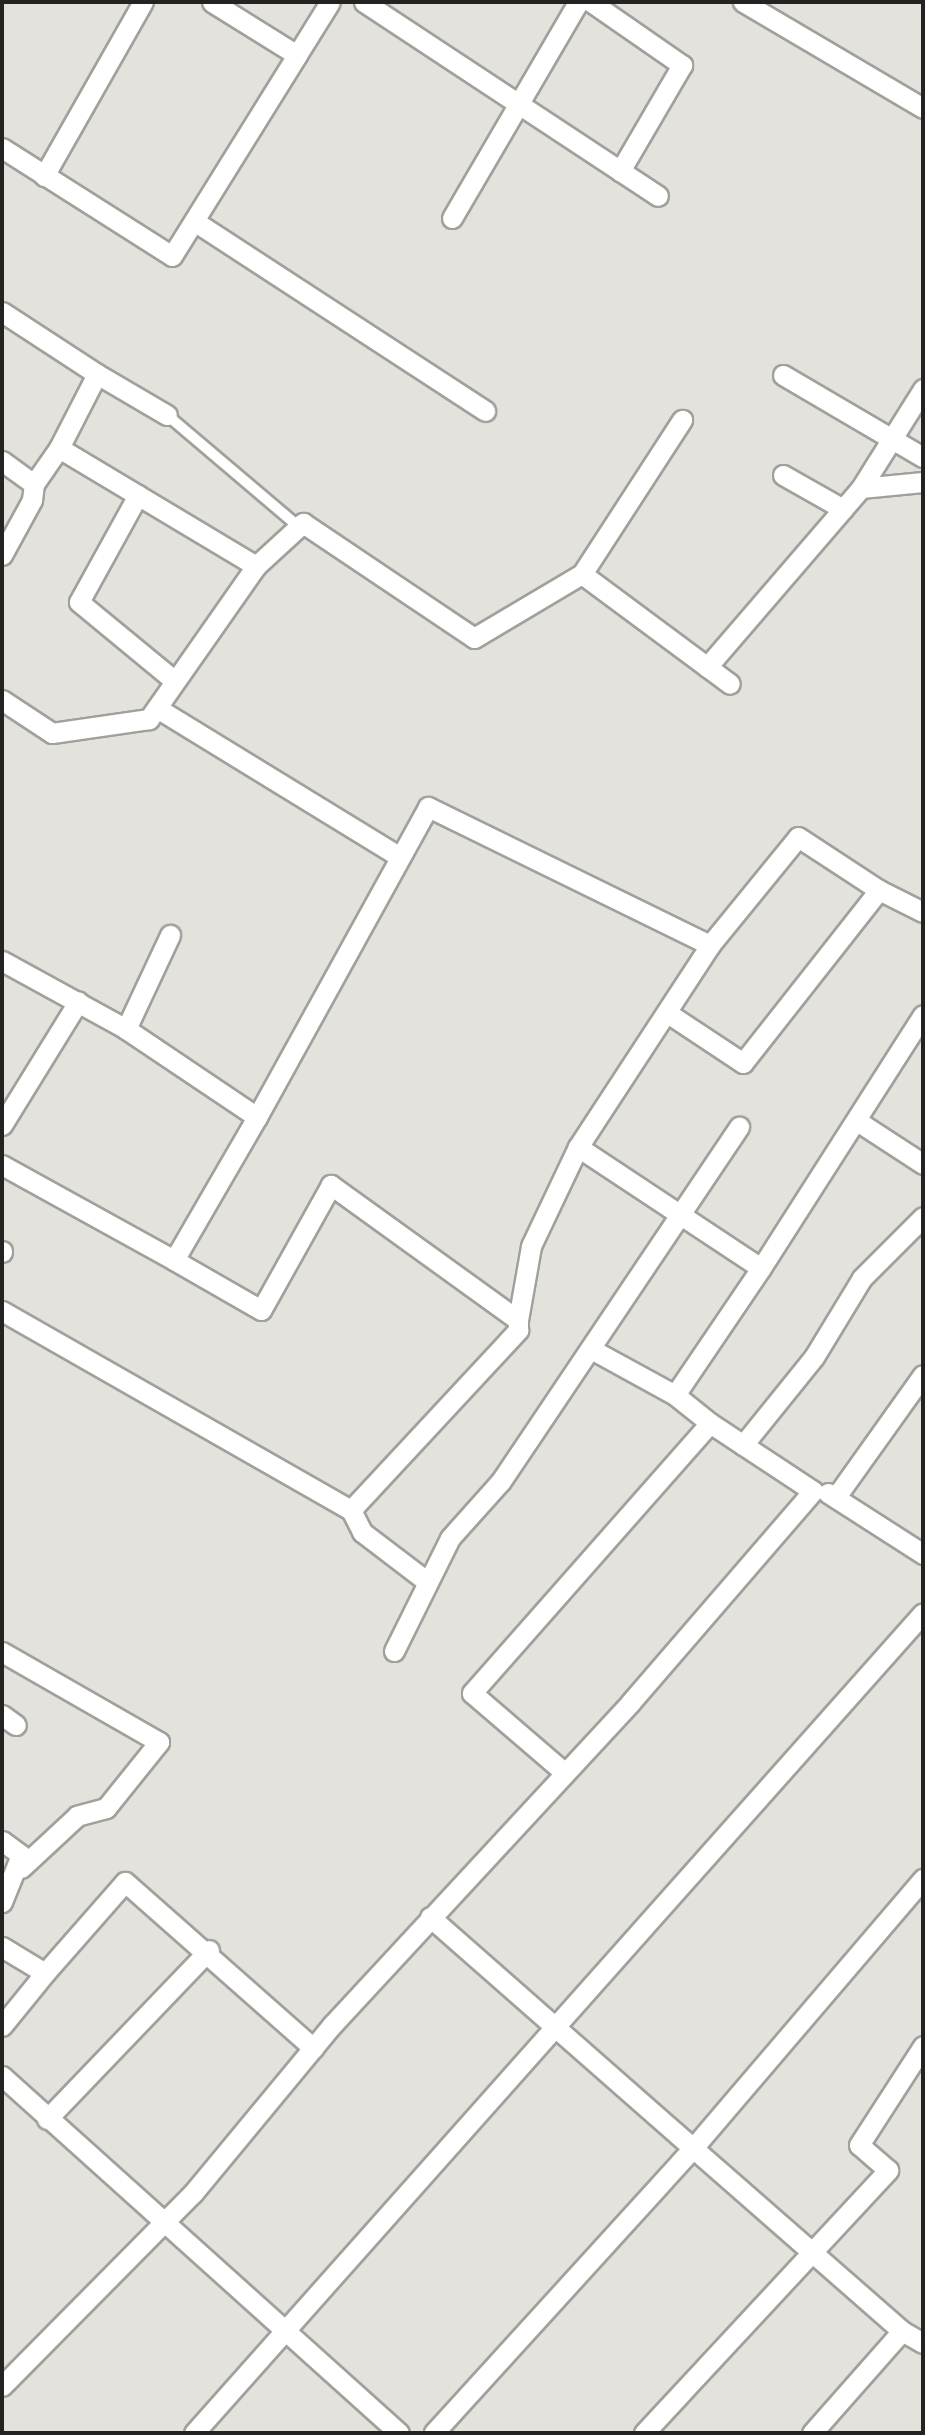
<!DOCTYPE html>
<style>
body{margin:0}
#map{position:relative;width:925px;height:2435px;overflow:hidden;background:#e4e2dd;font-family:Cabin,sans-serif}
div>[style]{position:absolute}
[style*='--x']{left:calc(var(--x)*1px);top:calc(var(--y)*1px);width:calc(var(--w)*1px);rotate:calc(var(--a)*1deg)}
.roads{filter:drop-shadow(2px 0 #a2a09b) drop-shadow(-2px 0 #a2a09b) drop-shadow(0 2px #a2a09b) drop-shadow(0 -2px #a2a09b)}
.service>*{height:10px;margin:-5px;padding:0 5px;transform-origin:5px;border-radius:5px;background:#fff}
.minor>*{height:19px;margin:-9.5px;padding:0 9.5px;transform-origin:9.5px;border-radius:9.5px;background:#fff}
span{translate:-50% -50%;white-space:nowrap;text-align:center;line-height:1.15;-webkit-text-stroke:7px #fff;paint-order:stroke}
.frame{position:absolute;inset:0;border:4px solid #242321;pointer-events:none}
</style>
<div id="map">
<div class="roads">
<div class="service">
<div style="--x:167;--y:415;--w:173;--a:40.3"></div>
</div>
<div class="minor">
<div style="--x:364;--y:2;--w:352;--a:33.4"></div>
<div style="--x:591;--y:2;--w:111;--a:34.7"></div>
<div style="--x:682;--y:65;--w:123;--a:120.3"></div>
<div style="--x:743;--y:2;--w:209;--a:30.5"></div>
<div style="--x:297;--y:55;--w:62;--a:-58.1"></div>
<div style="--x:2;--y:148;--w:201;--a:32.4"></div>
<div style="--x:172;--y:256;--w:237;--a:-58.1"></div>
<div style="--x:297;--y:55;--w:100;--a:-148.1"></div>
<div style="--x:44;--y:176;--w:200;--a:-60.4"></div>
<div style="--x:452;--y:218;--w:250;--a:-59.7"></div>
<div style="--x:197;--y:223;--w:344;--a:33.1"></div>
<div style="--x:2;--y:312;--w:113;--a:33.1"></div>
<div style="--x:97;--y:374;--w:83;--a:117.2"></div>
<div style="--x:59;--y:448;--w:230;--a:30.9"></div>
<div style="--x:256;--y:566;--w:187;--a:125"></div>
<div style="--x:149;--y:719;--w:98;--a:171.8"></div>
<div style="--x:52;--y:733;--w:60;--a:-146.6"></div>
<div style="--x:97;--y:374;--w:81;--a:30.4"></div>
<div style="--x:783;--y:375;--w:162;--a:30.4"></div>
<div style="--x:2;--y:461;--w:39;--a:36"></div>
<div style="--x:783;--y:475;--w:69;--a:29.5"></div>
<div style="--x:861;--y:488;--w:62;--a:-5.5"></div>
<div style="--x:138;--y:495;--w:122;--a:118.9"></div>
<div style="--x:79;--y:602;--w:124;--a:39.5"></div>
<div style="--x:2;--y:555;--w:63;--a:-61.4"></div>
<div style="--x:32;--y:500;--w:16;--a:-83"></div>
<div style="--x:34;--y:484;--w:44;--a:-55.2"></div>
<div style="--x:256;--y:566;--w:64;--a:-42.5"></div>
<div style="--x:303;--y:523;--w:206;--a:33.9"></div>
<div style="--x:474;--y:638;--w:126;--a:-30.7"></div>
<div style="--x:582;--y:574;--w:184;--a:36.6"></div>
<div style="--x:582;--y:574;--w:184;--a:-57"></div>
<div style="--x:707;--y:667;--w:236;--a:-49.3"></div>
<div style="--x:861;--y:488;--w:117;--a:-57.9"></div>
<div style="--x:157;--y:708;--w:281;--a:31.5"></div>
<div style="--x:879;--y:890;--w:49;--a:26.6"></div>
<div style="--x:2;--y:961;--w:141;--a:28.7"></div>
<div style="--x:126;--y:1029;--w:158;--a:33.9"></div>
<div style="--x:257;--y:1117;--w:165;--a:120.1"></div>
<div style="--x:174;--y:1260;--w:196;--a:-151.1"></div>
<div style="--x:126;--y:1029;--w:104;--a:-64.9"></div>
<div style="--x:257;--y:1117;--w:354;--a:-61.1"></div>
<div style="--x:428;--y:807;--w:314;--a:26.1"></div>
<div style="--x:857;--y:1121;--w:79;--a:33.1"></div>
<div style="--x:2;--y:1125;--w:145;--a:-58.3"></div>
<div style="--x:578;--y:1147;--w:241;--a:-56.8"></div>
<div style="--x:710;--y:945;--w:139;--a:-50.8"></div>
<div style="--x:798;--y:837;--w:97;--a:33.2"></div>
<div style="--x:879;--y:890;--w:220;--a:128.2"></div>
<div style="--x:743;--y:1063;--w:89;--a:-146.5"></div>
<div style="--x:2;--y:1251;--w:1;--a:90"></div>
<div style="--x:761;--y:1268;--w:300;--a:-57.4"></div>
<div style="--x:2;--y:1311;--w:402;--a:29.7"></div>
<div style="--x:351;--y:1510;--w:246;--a:-47.1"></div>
<div style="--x:518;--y:1330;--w:10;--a:-90"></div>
<div style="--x:518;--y:1320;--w:231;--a:-144.2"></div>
<div style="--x:331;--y:1185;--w:143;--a:119.2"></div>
<div style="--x:261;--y:1310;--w:100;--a:-150.1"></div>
<div style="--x:518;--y:1320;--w:75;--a:-80"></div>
<div style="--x:531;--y:1246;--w:110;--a:-64.6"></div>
<div style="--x:578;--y:1147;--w:219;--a:33.5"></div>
<div style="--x:761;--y:1268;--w:153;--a:124.1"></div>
<div style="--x:675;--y:1395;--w:45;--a:38.7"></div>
<div style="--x:591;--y:1349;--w:96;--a:28.7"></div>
<div style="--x:743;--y:1445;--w:113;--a:-51.1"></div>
<div style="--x:814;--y:1357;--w:92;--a:-58.7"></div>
<div style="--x:862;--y:1278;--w:86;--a:-45"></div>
<div style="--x:828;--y:1493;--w:113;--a:32.7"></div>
<div style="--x:838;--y:1494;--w:146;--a:-54.5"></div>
<div style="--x:351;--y:1510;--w:25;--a:63"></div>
<div style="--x:362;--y:1532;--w:79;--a:37.3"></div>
<div style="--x:394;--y:1651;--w:126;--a:-63.6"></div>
<div style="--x:450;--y:1538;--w:76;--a:-48.2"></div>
<div style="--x:501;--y:1481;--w:427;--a:-56.1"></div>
<div style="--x:2;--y:1652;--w:181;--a:29.8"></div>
<div style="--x:159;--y:1742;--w:85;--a:128.8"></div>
<div style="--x:106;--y:1808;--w:30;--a:165"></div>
<div style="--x:77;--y:1816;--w:76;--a:137.1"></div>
<div style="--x:2;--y:1715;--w:17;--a:36"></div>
<div style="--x:2;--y:1841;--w:24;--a:36"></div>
<div style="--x:21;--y:1855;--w:51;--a:112"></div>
<div style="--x:430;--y:1917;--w:350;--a:41.3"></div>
<div style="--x:693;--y:2148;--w:385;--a:132.3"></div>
<div style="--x:2;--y:1947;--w:50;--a:31.2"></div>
<div style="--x:45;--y:1973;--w:68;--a:129.1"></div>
<div style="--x:45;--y:1973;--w:121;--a:-48.7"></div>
<div style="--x:125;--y:1882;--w:251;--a:41.4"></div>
<div style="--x:2;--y:2076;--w:534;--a:41.96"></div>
<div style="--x:47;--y:2119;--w:234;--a:-46.2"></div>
<div style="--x:902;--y:2331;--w:24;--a:30"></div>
<div style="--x:2;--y:2386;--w:272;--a:-45.3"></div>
<div style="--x:193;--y:2193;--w:219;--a:-50.4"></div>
<div style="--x:333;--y:2024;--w:437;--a:-47.2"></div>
<div style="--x:630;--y:1703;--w:280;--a:-49.2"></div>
<div style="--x:813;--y:1491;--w:123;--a:-146.6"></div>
<div style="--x:710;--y:1423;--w:360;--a:131.4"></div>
<div style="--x:472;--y:1693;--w:121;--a:40.7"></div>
<div style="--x:194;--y:2433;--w:1097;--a:-48.36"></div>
<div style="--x:644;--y:2433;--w:359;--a:-47.1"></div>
<div style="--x:888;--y:2170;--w:38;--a:-139"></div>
<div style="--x:859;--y:2145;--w:118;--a:-57.1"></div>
<div style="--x:812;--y:2433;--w:136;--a:-48.6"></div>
<div style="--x:902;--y:2331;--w:278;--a:-138.8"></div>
<div style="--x:693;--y:2148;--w:354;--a:-49.5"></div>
</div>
</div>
<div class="frame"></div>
</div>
